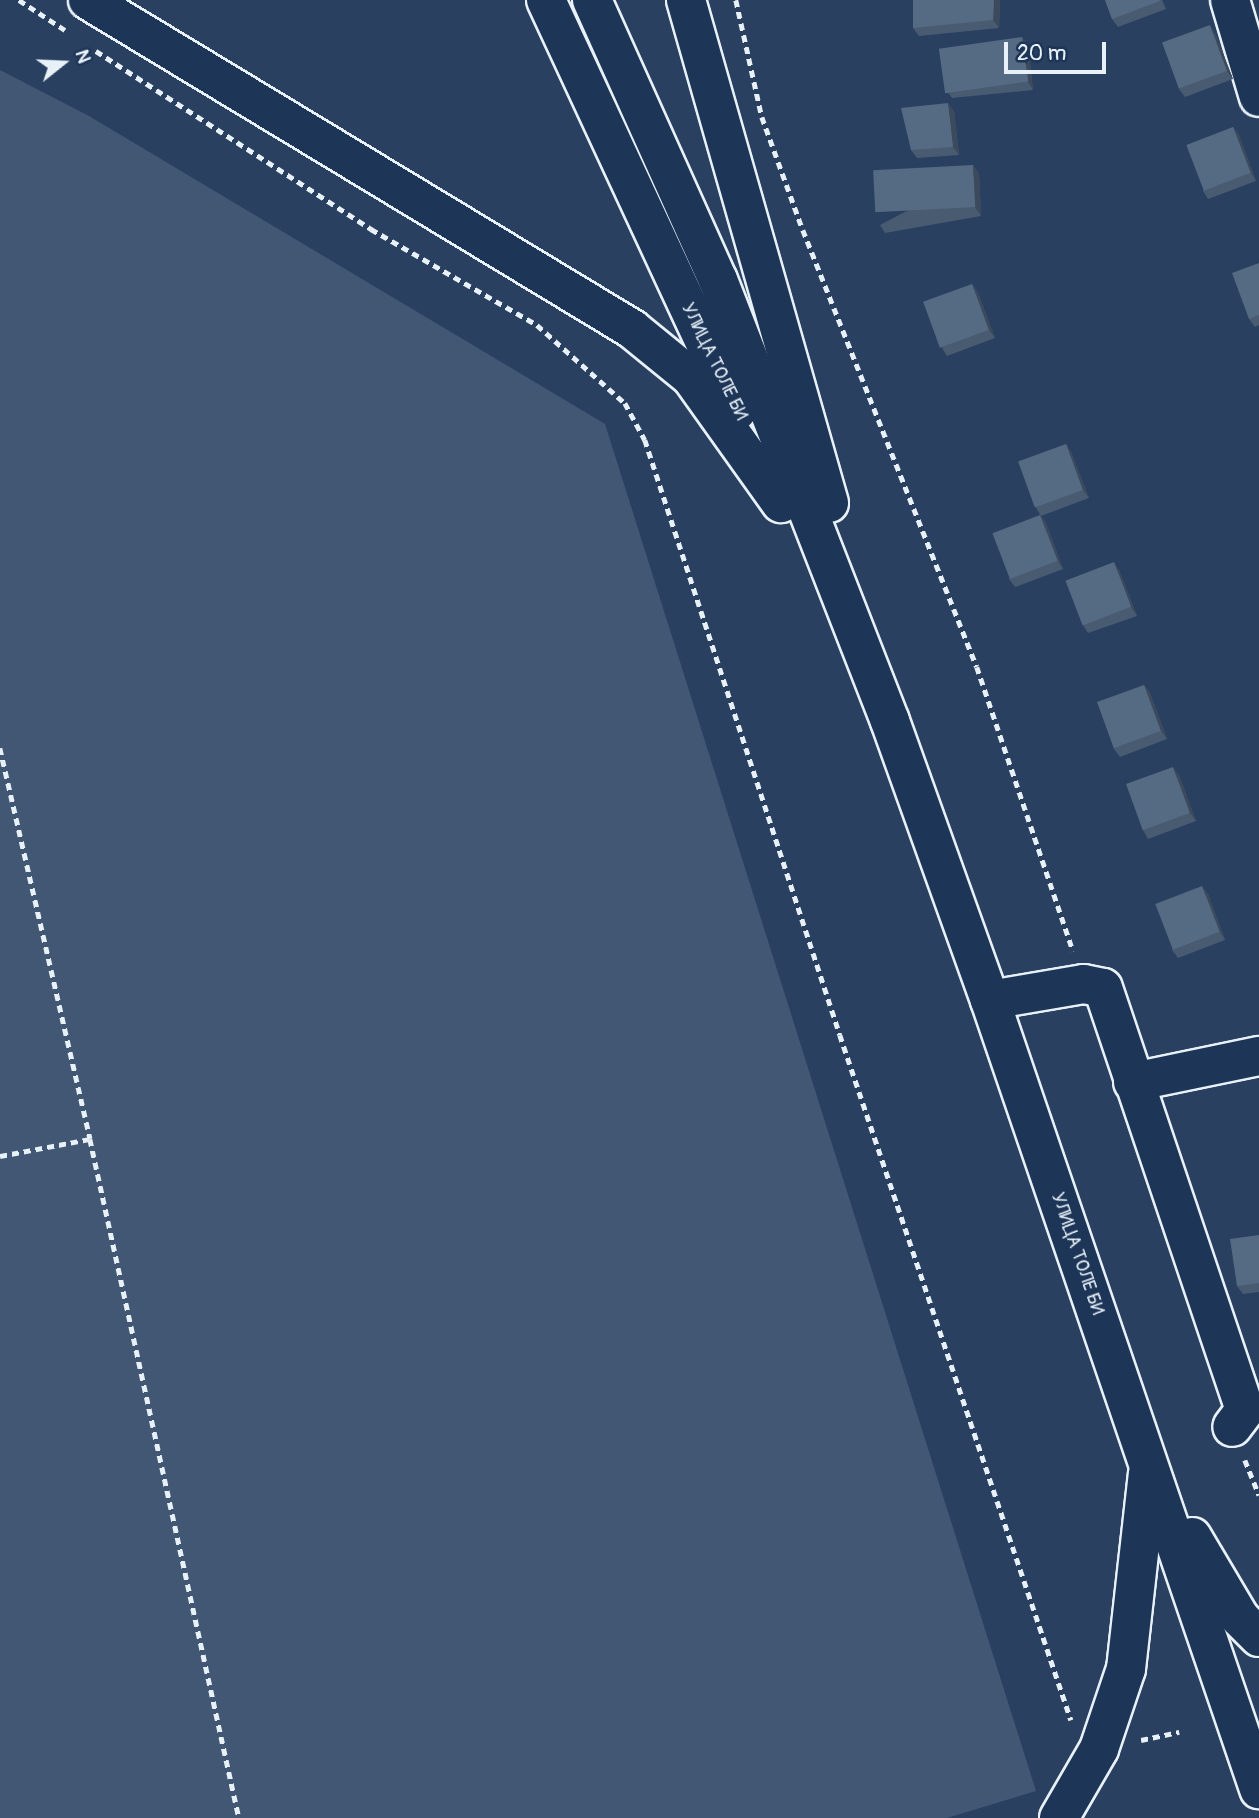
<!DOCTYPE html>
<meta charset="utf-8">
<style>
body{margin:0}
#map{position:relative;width:1259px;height:1818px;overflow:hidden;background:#294061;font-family:Pangolin,sans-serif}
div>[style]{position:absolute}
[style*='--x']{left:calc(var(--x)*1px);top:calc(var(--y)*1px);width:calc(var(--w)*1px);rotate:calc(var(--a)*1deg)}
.green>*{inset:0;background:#415774}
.path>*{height:4.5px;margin-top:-2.25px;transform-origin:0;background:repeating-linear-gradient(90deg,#e8f1f8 0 7px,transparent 0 12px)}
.roads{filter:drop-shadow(2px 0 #e8f1f8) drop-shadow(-2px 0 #e8f1f8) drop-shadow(0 2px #e8f1f8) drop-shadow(0 -2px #e8f1f8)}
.minor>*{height:38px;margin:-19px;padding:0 19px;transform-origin:19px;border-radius:19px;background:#1d3557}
.major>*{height:38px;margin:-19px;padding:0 19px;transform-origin:19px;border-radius:19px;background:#1d3557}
.wall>*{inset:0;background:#495b71}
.shaded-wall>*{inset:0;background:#3c4a5c}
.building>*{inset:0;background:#556a83;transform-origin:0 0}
span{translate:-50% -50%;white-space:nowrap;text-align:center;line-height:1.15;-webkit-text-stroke:6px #1d3557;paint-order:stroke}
.street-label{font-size:18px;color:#e8f1f8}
.north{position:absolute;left:28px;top:28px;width:70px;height:70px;-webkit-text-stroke:5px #1d3557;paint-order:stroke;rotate:72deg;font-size:19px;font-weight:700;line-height:28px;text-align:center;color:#e8f1f8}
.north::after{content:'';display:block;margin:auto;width:24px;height:32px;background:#e8f1f8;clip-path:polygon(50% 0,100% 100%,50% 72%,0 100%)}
.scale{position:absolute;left:1004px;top:42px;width:102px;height:32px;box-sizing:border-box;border:4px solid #e8f1f8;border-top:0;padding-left:9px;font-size:21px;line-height:24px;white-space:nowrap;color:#e8f1f8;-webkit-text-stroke:5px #1d3557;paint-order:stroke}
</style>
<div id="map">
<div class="green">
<div style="clip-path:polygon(0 70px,89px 116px,605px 424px,1036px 1791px,947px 1818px,0 1818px)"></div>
</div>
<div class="path">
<div style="--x:19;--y:0;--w:55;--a:33.1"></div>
<div style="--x:736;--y:0;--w:120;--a:77.5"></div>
<div style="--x:762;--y:117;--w:120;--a:70.1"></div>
<div style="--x:803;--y:230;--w:470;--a:68.3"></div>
<div style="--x:977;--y:667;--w:300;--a:71.3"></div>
<div style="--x:96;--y:51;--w:328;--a:32.9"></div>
<div style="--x:371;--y:229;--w:192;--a:30"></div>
<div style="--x:537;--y:325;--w:118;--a:41.6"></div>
<div style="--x:625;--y:403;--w:42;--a:61.6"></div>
<div style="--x:645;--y:440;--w:626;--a:71.85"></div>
<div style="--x:840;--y:1035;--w:723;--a:71.36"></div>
<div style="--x:0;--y:748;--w:401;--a:77"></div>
<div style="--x:90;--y:1139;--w:695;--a:77.62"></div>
<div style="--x:0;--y:1156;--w:92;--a:-10.7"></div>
<div style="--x:1245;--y:1460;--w:38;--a:68"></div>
<div style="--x:1141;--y:1740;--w:39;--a:-12"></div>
</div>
<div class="roads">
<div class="minor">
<div style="--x:1230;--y:0;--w:101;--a:73.4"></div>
<div style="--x:990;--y:1000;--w:95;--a:-9.7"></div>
<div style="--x:1084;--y:984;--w:19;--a:12"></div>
<div style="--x:1103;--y:988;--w:445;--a:71.4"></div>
<div style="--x:1245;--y:1410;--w:21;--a:127"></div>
<div style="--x:1133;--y:1082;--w:129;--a:-11.7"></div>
</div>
<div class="major">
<div style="--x:88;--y:0;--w:636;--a:31.16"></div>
<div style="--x:632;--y:329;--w:76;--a:39.1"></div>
<div style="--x:691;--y:377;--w:155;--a:54.5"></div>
<div style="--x:546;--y:0;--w:453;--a:65.1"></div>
<div style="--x:592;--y:0;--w:307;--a:65.8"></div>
<div style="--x:718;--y:280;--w:473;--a:68.7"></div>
<div style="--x:890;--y:721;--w:296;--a:70.3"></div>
<div style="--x:990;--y:1000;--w:834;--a:71.17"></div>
<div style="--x:686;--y:0;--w:523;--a:74.13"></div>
<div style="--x:1192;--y:1537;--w:94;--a:59.3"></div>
<div style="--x:1240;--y:1618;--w:27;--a:45"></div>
<div style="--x:1059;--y:1818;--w:80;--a:-59.9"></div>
<div style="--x:1099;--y:1749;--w:84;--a:-71.4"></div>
<div style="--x:1126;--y:1669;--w:197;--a:-83.6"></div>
</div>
</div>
<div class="wall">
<div style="clip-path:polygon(1000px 0,999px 28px,919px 36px,913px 28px)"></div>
<div style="clip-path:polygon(1105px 0,1162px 0,1166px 9px,1118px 27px,1112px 19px)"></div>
<div style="clip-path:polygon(1215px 33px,1233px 79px,1185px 97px,1179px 89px)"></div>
<div style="clip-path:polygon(1022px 37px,1028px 45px,1033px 90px,952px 98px,946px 90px)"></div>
<div style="clip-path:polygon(954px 111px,959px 155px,917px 158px,911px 150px)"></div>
<div style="clip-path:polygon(1233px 127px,1239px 135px,1256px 181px,1208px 199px,1203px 191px)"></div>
<div style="clip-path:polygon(979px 173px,981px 216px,885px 233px,880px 225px)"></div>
<div style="clip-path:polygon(1259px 263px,1259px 325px,1255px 327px,1249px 319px)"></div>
<div style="clip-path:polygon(972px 284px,978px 293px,995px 338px,947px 356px,942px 348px)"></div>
<div style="clip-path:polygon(1066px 444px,1071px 452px,1089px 498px,1041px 516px,1036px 508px)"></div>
<div style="clip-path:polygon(1040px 515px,1046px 523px,1063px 569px,1015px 587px,1009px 579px)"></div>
<div style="clip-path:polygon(1119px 570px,1137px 616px,1088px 633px,1083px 625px)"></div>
<div style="clip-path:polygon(1144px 685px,1150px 693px,1167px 739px,1120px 757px,1114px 749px)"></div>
<div style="clip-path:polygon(1179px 775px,1196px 821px,1148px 839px,1143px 830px)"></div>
<div style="clip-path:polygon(1208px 894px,1225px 940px,1178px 958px,1172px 950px)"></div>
<div style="clip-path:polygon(1259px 1235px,1259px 1292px,1243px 1294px,1237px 1286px)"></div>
</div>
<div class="shaded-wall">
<div style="clip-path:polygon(994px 0,1000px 0,999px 28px,993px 20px)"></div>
<div style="clip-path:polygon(1210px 25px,1215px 33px,1233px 79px,1227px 71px)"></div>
<div style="clip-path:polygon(1022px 37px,1028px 45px,1033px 90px,1028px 82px)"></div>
<div style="clip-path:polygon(948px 103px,954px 111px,959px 155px,953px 147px)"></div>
<div style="clip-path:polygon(1233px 127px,1239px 135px,1256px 181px,1251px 173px)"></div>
<div style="clip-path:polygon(973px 165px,979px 173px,981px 216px,975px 207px)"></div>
<div style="clip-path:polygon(972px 284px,978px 293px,995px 338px,989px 330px)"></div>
<div style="clip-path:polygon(1066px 444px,1071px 452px,1089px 498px,1083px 490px)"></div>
<div style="clip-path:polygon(1040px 515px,1046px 523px,1063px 569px,1058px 561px)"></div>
<div style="clip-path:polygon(1114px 562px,1119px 570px,1137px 616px,1131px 607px)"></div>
<div style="clip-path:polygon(1144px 685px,1150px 693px,1167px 739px,1161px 731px)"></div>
<div style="clip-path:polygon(1173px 767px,1179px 775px,1196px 821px,1190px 813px)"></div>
<div style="clip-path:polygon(1202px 886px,1208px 894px,1225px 940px,1220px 932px)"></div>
</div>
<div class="building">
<div style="clip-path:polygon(913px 0,994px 0,993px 20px,913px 28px)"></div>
<div style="clip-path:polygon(1105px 0,1159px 0,1160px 1px,1112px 19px)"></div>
<div style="left:1210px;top:25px;width:49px;height:51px;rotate:70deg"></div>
<div style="left:1022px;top:37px;width:45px;height:84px;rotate:82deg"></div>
<div style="clip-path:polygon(948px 103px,953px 147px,911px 150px,901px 108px)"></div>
<div style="left:1233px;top:127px;width:49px;height:50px;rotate:69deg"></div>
<div style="left:973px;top:165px;width:42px;height:100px;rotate:87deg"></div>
<div style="clip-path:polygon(1259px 263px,1259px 315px,1249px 319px,1232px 273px)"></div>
<div style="left:972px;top:284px;width:49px;height:52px;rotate:70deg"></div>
<div style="left:1066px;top:444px;width:49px;height:51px;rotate:70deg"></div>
<div style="left:1040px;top:515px;width:49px;height:51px;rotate:69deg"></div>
<div style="left:1114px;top:562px;width:48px;height:52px;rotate:69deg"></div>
<div style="left:1144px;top:685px;width:49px;height:50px;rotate:70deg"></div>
<div style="left:1173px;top:767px;width:49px;height:50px;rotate:70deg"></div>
<div style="left:1202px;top:886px;width:49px;height:50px;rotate:69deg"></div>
<div style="clip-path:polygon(1259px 1235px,1259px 1283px,1237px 1286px,1230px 1239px)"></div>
</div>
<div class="street-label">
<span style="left:714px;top:362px;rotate:64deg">УЛИЦА ТОЛЕ БИ</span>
<span style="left:1077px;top:1254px;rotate:71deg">УЛИЦА ТОЛЕ БИ</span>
</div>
<div class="north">N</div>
<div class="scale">20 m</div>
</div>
